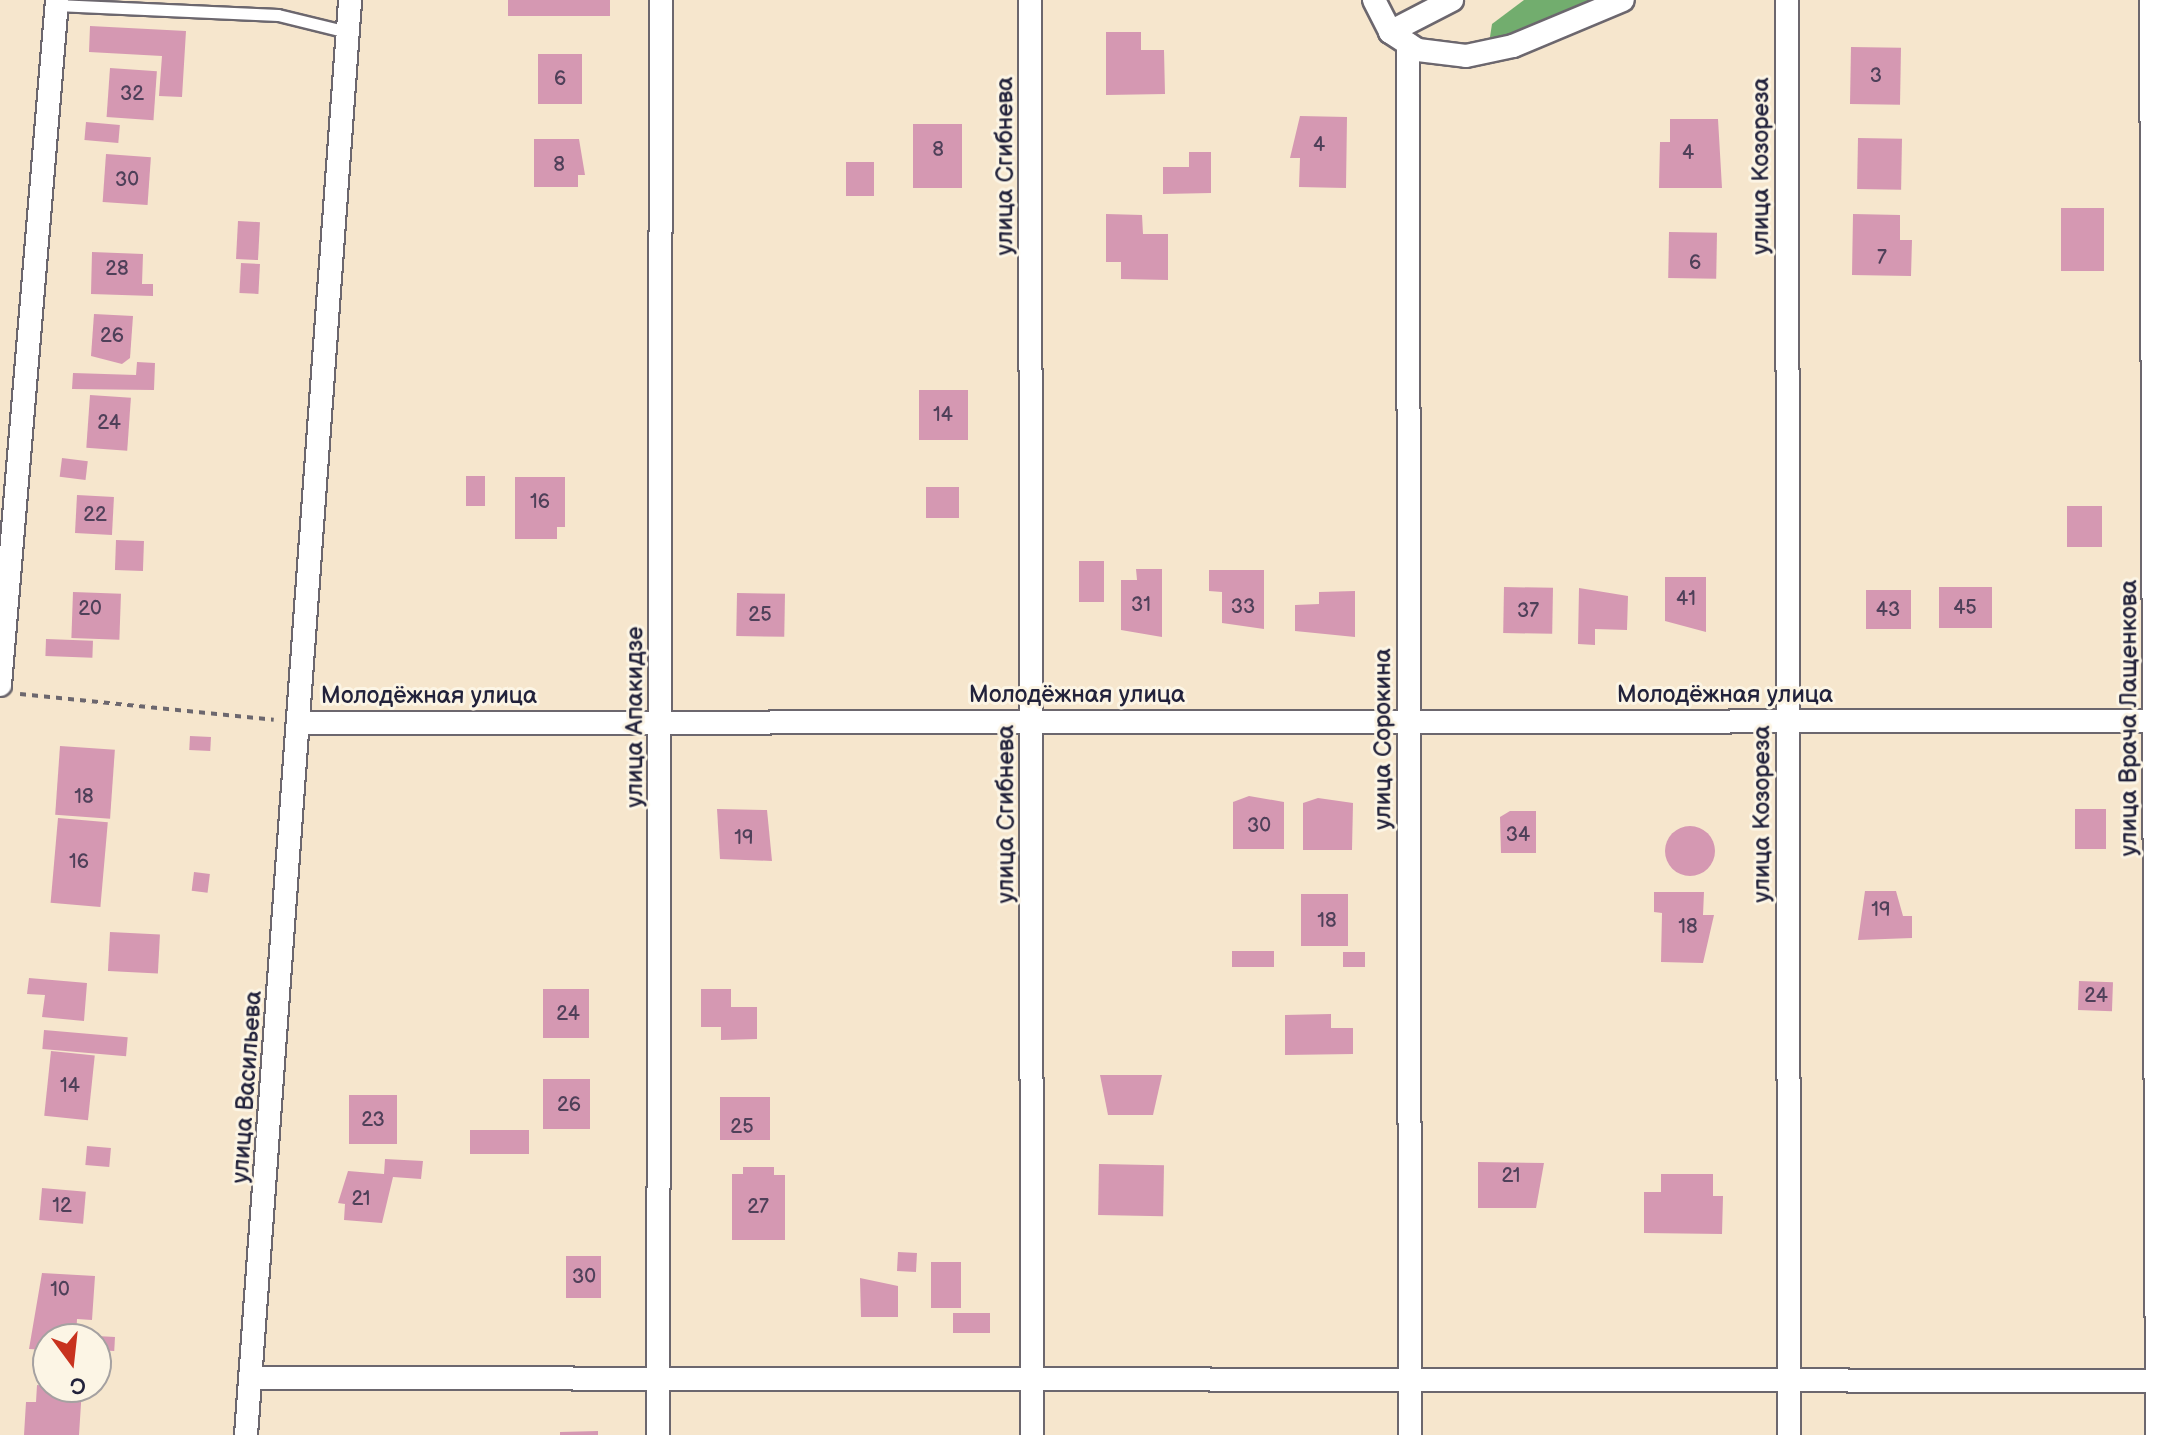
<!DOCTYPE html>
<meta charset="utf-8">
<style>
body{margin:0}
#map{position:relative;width:2158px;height:1435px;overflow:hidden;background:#f6e6cd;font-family:"Balsamiq Sans",sans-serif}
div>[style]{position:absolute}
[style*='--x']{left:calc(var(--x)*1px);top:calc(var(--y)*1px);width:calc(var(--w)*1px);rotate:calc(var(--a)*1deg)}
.forest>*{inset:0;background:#72ad6e}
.building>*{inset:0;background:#d598b2;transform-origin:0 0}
.round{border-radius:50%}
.path>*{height:4px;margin-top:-2px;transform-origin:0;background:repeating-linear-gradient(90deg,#6c676e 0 6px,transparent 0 12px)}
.roads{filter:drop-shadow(2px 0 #6c676e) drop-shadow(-2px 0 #6c676e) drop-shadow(0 2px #6c676e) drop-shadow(0 -2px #6c676e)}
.service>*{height:11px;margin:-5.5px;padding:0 5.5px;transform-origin:5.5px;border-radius:5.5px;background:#fff}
.minor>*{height:22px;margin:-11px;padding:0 11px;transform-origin:11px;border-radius:11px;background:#fff}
span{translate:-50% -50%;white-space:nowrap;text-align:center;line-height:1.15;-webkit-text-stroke:6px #fcf5e5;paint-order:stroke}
.number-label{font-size:20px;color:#4f4059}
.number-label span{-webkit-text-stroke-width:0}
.street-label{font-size:24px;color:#22223b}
.north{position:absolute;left:32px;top:1323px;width:80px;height:80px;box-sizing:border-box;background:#fcf5e5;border:2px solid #a5a1a1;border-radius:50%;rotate:165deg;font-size:22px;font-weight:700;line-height:32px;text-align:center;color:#22223b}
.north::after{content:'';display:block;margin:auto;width:28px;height:36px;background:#c8321e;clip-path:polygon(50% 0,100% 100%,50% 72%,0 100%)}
</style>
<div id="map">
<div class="forest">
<div style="clip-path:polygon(1524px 0,1604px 0,1514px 36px,1490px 37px,1492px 24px)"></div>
</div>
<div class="building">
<div style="left:508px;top:0;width:102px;height:16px"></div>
<div style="clip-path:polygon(90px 26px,186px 31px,182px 97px,159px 96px,162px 56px,89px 52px)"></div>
<div style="clip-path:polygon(1106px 32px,1141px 32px,1141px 50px,1164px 50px,1165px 94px,1106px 95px)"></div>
<div style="left:1851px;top:47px;width:50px;height:57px;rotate:1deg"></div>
<div style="left:582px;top:54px;width:50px;height:44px;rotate:90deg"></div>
<div style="left:110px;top:68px;width:47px;height:49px;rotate:4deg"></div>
<div style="clip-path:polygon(1300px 116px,1347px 117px,1346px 188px,1299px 187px,1300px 158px,1290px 158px)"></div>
<div style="clip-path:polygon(1670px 119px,1718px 119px,1722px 188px,1659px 188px,1660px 142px,1670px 142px)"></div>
<div style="left:86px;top:122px;width:34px;height:18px;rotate:5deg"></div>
<div style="left:913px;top:124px;width:49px;height:64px"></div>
<div style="left:1858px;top:138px;width:44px;height:51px;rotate:1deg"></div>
<div style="clip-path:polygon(534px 139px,579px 139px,585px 175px,578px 175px,578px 187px,534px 187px)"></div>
<div style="clip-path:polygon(1189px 152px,1211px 152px,1211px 193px,1163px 194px,1163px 167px,1189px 167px)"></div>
<div style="left:106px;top:154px;width:45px;height:48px;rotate:4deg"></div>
<div style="left:846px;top:162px;width:28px;height:34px"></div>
<div style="left:2061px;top:208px;width:43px;height:63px"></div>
<div style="clip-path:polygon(1106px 214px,1142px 215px,1143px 234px,1168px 234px,1168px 280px,1121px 279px,1121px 262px,1106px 262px)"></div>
<div style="clip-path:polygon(1853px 214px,1900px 215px,1900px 240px,1912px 240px,1911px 276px,1852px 275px)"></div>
<div style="left:238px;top:221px;width:22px;height:38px;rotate:3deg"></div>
<div style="left:1669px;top:232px;width:48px;height:46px;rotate:1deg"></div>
<div style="clip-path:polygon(92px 252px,143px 254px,142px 284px,153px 284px,153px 296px,91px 294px)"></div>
<div style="left:241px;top:263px;width:19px;height:30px;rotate:3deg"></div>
<div style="clip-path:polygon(94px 314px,133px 316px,130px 358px,122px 364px,91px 356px)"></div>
<div style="clip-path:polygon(137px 362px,155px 363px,154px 390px,72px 389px,73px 373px,136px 375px)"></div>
<div style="left:968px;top:390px;width:50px;height:49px;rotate:90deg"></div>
<div style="left:90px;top:395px;width:41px;height:53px;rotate:4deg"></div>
<div style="left:62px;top:458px;width:26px;height:19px;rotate:7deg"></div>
<div style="left:466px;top:476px;width:19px;height:30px"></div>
<div style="clip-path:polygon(515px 477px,565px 477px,565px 527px,557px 527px,557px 539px,515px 539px)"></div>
<div style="left:959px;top:487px;width:31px;height:33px;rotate:90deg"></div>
<div style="left:77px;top:495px;width:37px;height:38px;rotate:3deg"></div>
<div style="left:2102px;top:506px;width:41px;height:35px;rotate:90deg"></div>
<div style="left:116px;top:540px;width:28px;height:30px;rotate:2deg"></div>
<div style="left:1079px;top:561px;width:25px;height:41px"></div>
<div style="clip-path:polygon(1136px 569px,1162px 569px,1162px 637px,1121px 630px,1121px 580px,1137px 580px)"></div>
<div style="clip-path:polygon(1209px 570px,1264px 570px,1264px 629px,1222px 623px,1222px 592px,1209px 591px)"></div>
<div style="clip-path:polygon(1665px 577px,1706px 577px,1706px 632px,1665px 621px)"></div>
<div style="left:1504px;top:587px;width:49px;height:46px;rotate:1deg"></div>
<div style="left:1992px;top:587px;width:41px;height:53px;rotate:90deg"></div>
<div style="clip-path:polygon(1579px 588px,1628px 596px,1627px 630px,1595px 629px,1595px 645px,1578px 644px)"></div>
<div style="left:1866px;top:590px;width:45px;height:39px"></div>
<div style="clip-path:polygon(1355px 591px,1355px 637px,1295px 631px,1295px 605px,1319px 604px,1319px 592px)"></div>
<div style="left:73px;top:592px;width:48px;height:46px;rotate:2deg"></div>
<div style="left:737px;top:593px;width:48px;height:43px;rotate:1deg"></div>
<div style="left:46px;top:639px;width:47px;height:17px;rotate:2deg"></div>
<div style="left:190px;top:736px;width:21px;height:14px;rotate:3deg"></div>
<div style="left:60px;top:746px;width:55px;height:69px;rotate:4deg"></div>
<div style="clip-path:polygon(1249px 796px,1284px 802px,1284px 849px,1233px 849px,1233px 802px)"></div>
<div style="clip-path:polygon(1318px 798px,1353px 803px,1352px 850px,1303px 850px,1303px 803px)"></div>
<div style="clip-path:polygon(717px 809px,767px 810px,772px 861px,720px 859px)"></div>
<div style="left:2106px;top:809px;width:40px;height:31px;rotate:90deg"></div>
<div style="clip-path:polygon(1510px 811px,1536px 811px,1536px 853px,1501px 853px,1500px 817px)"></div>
<div style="left:58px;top:818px;width:50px;height:85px;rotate:5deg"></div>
<div class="round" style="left:1665px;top:826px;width:50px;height:50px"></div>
<div style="left:194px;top:872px;width:16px;height:19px;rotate:7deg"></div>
<div style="clip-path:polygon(1865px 891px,1896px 891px,1903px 916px,1912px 916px,1912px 938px,1858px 940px)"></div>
<div style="clip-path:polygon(1654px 892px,1704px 892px,1703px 915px,1714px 915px,1703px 963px,1661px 962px,1662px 913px,1654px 912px)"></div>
<div style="left:1301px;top:894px;width:47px;height:52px"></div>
<div style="left:110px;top:932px;width:50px;height:39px;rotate:3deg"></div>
<div style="left:1232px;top:951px;width:42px;height:16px"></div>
<div style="left:1343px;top:952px;width:22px;height:15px"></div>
<div style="clip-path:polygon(29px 978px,87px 983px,84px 1021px,42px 1017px,45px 995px,27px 994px)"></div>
<div style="left:2079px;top:981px;width:34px;height:29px;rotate:2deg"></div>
<div style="left:543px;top:989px;width:46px;height:49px"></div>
<div style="clip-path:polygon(701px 989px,731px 989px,731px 1007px,757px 1007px,757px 1039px,721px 1040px,721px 1027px,701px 1027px)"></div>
<div style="clip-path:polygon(1331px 1014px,1331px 1028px,1353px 1028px,1353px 1054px,1285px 1055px,1285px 1015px)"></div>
<div style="left:44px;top:1030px;width:84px;height:19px;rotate:5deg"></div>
<div style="left:51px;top:1051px;width:44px;height:65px;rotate:6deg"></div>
<div style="clip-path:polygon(1100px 1075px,1162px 1075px,1153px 1115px,1108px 1115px)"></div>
<div style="left:590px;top:1079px;width:50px;height:47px;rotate:90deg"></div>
<div style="left:397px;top:1095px;width:49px;height:48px;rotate:90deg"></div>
<div style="left:720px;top:1097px;width:50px;height:43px"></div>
<div style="left:470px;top:1130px;width:59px;height:24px"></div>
<div style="left:87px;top:1146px;width:24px;height:19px;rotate:5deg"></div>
<div style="clip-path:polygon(385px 1159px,423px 1161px,421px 1179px,393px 1177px,382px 1223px,344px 1220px,345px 1204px,338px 1203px,348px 1171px,384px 1174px)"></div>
<div style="clip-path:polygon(1478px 1162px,1544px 1163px,1536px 1208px,1478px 1208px)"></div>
<div style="left:1099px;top:1164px;width:65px;height:51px;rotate:1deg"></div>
<div style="clip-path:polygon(743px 1167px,774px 1167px,774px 1175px,785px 1175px,785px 1240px,732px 1240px,732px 1174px,743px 1174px)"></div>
<div style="clip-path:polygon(1661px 1174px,1713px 1174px,1713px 1196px,1723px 1196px,1722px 1234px,1644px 1233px,1644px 1192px,1661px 1192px)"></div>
<div style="left:42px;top:1188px;width:44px;height:32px;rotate:5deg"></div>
<div style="left:898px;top:1252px;width:19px;height:19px;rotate:3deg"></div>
<div style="left:566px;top:1256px;width:35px;height:42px"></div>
<div style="left:931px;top:1262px;width:30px;height:46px"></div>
<div style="clip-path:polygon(42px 1273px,95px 1276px,92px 1320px,77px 1319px,76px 1339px,48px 1339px,48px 1350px,29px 1349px)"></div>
<div style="clip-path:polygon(860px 1278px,898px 1286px,898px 1317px,861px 1317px)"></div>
<div style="left:953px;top:1313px;width:37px;height:20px"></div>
<div style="left:97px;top:1336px;width:18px;height:14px;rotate:3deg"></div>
<div style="clip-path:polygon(37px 1385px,82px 1388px,79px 1435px,24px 1435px,26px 1402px,36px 1402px)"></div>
<div style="clip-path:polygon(598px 1431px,598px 1435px,560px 1435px,560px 1432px)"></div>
</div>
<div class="path">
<div style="--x:20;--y:694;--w:255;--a:5.8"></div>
</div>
<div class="roads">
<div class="service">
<div style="--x:56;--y:5;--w:222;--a:2.6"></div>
<div style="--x:278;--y:15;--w:71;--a:13.8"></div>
</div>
<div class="minor">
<div style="--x:1030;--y:0;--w:1435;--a:89.92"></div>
<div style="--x:1374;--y:0;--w:36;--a:63"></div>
<div style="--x:1787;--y:0;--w:1435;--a:89.92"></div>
<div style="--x:2151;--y:0;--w:1435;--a:89.76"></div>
<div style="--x:1390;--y:32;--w:33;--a:33"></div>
<div style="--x:1418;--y:50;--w:48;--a:7.1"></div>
<div style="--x:1466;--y:56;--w:48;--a:-12"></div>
<div style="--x:1513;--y:46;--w:119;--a:-22.7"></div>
<div style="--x:1390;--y:32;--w:70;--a:-27.3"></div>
<div style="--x:1408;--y:44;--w:1391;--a:89.92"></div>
<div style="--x:0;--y:685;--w:687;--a:-85.24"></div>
<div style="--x:300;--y:723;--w:1856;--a:-0.06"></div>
<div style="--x:250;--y:1378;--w:1907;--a:0.09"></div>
<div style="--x:246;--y:1435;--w:1439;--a:-85.85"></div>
<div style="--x:658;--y:1435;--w:1435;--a:-89.88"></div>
</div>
</div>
<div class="number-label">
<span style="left:1876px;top:76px">3</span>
<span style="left:560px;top:79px">6</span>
<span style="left:132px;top:94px">32</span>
<span style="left:1319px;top:145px">4</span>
<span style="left:938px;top:150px">8</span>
<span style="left:1688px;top:153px">4</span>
<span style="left:559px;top:165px">8</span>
<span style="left:127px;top:180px">30</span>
<span style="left:1882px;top:258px">7</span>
<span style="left:1695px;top:263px">6</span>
<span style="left:117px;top:269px">28</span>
<span style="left:112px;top:336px">26</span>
<span style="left:943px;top:415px">14</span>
<span style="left:109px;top:423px">24</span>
<span style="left:540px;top:502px">16</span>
<span style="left:95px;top:515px">22</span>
<span style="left:1686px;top:599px">41</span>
<span style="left:1141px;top:605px">31</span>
<span style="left:1243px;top:607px">33</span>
<span style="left:1965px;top:608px">45</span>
<span style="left:90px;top:609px">20</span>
<span style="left:1888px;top:610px">43</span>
<span style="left:1528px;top:611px">37</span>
<span style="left:760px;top:615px">25</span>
<span style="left:84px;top:797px">18</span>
<span style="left:1259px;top:826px">30</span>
<span style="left:1518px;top:835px">34</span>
<span style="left:744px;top:838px">19</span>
<span style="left:79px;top:862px">16</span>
<span style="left:1881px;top:910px">19</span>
<span style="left:1327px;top:921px">18</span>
<span style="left:1688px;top:927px">18</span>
<span style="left:2096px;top:996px">24</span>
<span style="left:568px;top:1014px">24</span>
<span style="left:70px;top:1086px">14</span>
<span style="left:569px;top:1105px">26</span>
<span style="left:373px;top:1120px">23</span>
<span style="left:742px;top:1127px">25</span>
<span style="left:1511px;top:1176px">21</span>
<span style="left:361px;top:1199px">21</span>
<span style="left:62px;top:1206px">12</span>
<span style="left:758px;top:1207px">27</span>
<span style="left:584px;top:1277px">30</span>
<span style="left:60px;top:1290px">10</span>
</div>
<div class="street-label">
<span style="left:1005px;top:166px;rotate:-90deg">улица Сгибнева</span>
<span style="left:1761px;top:166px;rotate:-90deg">улица Козореза</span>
<span style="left:1077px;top:695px">Молодёжная улица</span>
<span style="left:1725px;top:695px">Молодёжная улица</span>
<span style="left:429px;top:696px">Молодёжная улица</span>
<span style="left:635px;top:717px;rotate:-90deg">улица Апакидзе</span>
<span style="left:2129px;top:718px;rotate:-90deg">улица Врача Лащенкова</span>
<span style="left:1383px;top:739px;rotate:-90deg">улица Сорокина</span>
<span style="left:1006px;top:814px;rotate:-90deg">улица Сгибнева</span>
<span style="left:1762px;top:814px;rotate:-90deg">улица Козореза</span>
<span style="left:247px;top:1087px;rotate:-86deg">улица Васильева</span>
</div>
<div class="north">С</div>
</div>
